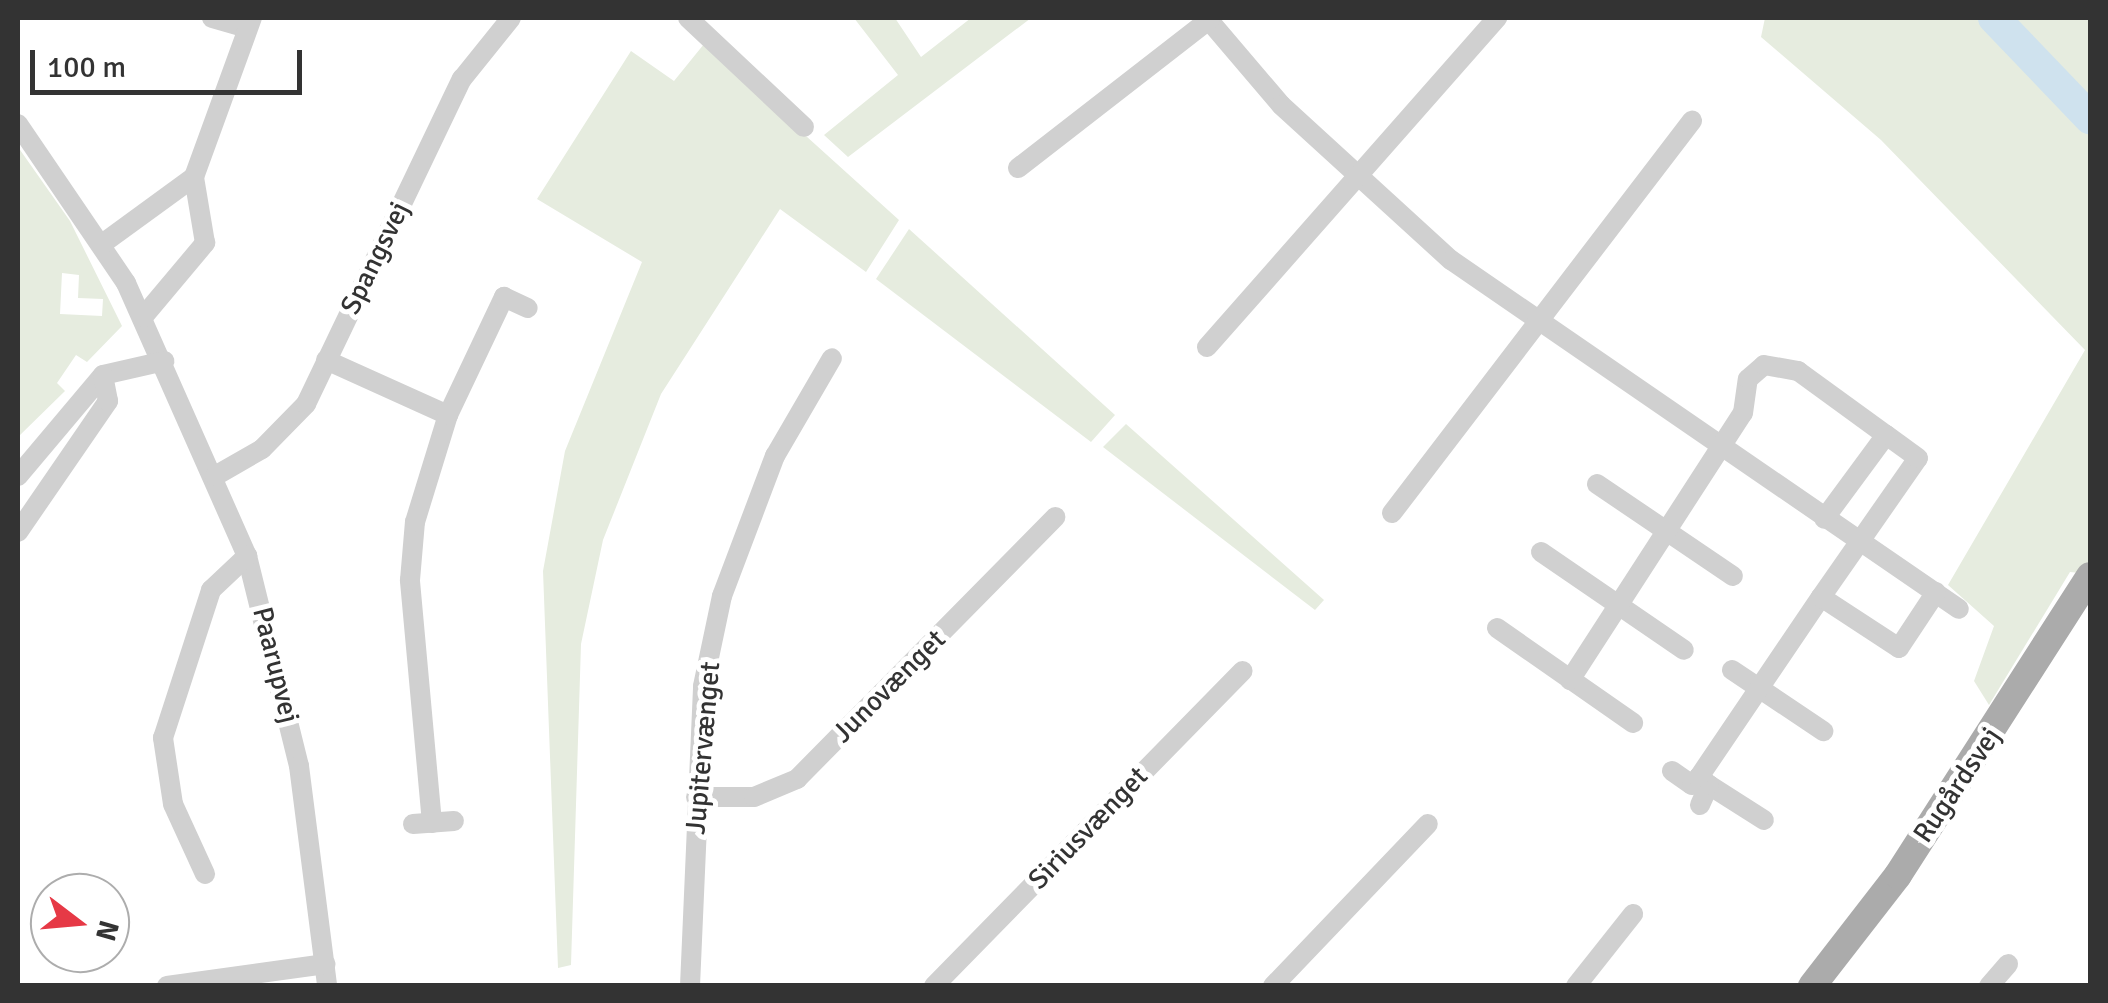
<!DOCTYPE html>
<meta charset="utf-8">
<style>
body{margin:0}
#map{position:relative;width:2108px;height:1003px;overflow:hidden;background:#fff;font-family:Signika,sans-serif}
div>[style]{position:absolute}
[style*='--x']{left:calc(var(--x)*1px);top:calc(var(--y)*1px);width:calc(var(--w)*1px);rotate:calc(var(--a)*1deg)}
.green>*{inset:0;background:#e6ecdf}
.river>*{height:32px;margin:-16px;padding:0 16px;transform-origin:16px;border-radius:16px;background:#cfe2ee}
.minor>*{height:20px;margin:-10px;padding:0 10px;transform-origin:10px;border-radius:10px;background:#d0d0d0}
.major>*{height:28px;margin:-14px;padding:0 14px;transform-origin:14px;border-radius:14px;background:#ababab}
span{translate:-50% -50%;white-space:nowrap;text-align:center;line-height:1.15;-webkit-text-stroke:10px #fff;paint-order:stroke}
.street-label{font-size:28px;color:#333}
.frame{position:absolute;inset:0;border:20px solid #333;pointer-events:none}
.north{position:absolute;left:30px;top:873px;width:100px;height:100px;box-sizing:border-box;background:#fff;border:2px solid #adadad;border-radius:50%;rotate:106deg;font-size:28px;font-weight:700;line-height:40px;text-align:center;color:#333}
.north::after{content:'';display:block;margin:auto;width:35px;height:45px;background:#e63946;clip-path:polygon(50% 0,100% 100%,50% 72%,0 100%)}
.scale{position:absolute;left:30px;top:50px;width:272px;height:45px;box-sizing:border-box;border:5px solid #333;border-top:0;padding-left:12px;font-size:30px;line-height:35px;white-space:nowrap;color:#333;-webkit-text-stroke:8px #fff;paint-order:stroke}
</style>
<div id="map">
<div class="green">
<div style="clip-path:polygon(854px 18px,895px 18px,921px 57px,971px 18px,1031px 18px,848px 157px,824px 135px,898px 75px)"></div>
<div style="clip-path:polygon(1765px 18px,2090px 18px,2090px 574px,2070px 572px,1989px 705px,1974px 681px,1994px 626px,1948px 585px,2085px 350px,1881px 140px,1761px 37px)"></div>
<div style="clip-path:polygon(704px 44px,899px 220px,866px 272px,780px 209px,661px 394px,603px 540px,581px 644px,571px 965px,558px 968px,543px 571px,565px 451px,642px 262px,537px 199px,631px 51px,674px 81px)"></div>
<div style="clip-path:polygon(evenodd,18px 147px,70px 221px,122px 326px,87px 362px,76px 355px,57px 383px,65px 391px,18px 437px,18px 147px,62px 273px,79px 275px,78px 298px,103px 299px,102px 316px,60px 314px,62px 273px)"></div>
<div style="clip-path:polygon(909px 229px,1115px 415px,1091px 442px,876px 279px)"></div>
<div style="clip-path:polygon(1126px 424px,1324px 600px,1315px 610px,1103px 447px)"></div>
</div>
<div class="river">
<div style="--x:1994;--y:18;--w:139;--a:46.2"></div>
</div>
<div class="minor">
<div style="--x:212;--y:18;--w:37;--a:16"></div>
<div style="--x:688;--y:18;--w:159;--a:43.2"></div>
<div style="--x:1207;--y:18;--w:114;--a:49.6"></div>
<div style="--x:1281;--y:105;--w:230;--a:42.4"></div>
<div style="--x:1451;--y:260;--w:616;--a:34.49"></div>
<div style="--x:18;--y:124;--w:192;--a:55.8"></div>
<div style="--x:126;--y:283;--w:299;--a:66.1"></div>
<div style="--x:247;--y:556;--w:216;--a:76.1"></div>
<div style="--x:299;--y:766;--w:222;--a:82.7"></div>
<div style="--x:1018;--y:168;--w:242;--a:-37.8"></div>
<div style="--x:102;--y:244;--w:114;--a:-36.1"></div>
<div style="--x:194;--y:177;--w:169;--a:-70"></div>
<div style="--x:143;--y:317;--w:97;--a:-50"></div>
<div style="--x:205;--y:243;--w:67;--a:-99.5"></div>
<div style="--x:1207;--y:347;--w:439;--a:-48.6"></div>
<div style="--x:326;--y:360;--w:134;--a:24.3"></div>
<div style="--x:18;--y:476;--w:132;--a:-49.9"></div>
<div style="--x:103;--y:375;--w:63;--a:-12.9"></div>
<div style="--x:215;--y:476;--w:54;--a:-29.9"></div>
<div style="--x:262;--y:449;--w:63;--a:-45.6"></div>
<div style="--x:306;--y:404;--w:361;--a:-64.4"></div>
<div style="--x:462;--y:79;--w:78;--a:-51.2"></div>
<div style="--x:1597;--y:484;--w:164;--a:34.1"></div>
<div style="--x:1392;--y:513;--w:494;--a:-52.6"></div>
<div style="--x:18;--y:532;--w:159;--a:-55.5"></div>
<div style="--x:108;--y:401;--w:26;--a:-101"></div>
<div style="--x:1541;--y:552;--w:173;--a:34.4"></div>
<div style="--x:1821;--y:597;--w:169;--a:-55.1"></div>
<div style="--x:1918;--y:458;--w:39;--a:-144"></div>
<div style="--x:1886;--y:435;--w:104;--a:126.4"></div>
<div style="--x:1497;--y:628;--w:166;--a:34.9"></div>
<div style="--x:1732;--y:670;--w:110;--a:33.8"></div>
<div style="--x:1570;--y:680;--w:318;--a:-57.1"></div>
<div style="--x:1743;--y:413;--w:34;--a:-82"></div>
<div style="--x:1748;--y:379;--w:21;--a:-41"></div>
<div style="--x:1764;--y:365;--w:35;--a:10"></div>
<div style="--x:1798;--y:371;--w:109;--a:36"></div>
<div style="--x:1672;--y:771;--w:24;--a:35"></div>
<div style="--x:1692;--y:785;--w:11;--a:-49"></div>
<div style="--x:1709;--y:785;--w:65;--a:32.5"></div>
<div style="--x:696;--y:797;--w:58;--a:0"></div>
<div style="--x:754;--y:797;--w:47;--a:-22.7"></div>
<div style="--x:797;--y:779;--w:368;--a:-45.4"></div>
<div style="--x:1700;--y:805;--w:22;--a:-66"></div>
<div style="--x:1709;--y:785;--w:13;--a:-141"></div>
<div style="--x:1699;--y:777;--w:217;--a:-55.9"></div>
<div style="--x:1821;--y:597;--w:93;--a:33.2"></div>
<div style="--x:1899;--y:648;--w:67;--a:-56.5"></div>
<div style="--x:432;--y:823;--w:244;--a:-95.2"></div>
<div style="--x:410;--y:580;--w:58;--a:-85.1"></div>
<div style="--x:415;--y:522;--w:112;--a:-72.9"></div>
<div style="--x:448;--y:415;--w:131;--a:-64.6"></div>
<div style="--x:504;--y:297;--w:26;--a:25"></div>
<div style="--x:413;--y:824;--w:41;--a:-4.2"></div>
<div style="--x:205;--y:874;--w:77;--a:-114.6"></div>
<div style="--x:173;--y:804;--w:67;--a:-98.6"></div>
<div style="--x:163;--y:738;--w:156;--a:-72"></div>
<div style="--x:211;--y:590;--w:50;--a:-43.4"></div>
<div style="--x:167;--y:986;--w:160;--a:-7.9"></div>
<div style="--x:690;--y:986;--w:300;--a:-87.5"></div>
<div style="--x:703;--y:686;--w:92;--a:-78.1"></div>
<div style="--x:722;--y:596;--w:150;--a:-69.3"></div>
<div style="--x:775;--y:456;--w:113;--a:-59.8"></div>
<div style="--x:934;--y:986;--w:441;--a:-45.6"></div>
<div style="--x:1273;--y:986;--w:224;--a:-46.3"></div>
<div style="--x:1576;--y:986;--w:92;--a:-51.6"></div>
<div style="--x:1989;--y:986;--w:29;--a:-49"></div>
</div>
<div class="major">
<div style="--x:1812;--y:986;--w:140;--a:-52.2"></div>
<div style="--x:1898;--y:875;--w:355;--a:-57.3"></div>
</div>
<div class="street-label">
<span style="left:375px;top:258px;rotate:-64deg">Spangsvej</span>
<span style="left:276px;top:665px;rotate:76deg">Paarupvej</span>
<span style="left:889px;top:686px;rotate:-45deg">Junovænget</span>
<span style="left:703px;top:748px;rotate:-85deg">Jupitervænget</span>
<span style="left:1957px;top:785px;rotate:-56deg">Rugårdsvej</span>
<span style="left:1088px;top:828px;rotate:-46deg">Siriusvænget</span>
</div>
<div class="frame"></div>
<div class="north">N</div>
<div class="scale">100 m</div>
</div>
